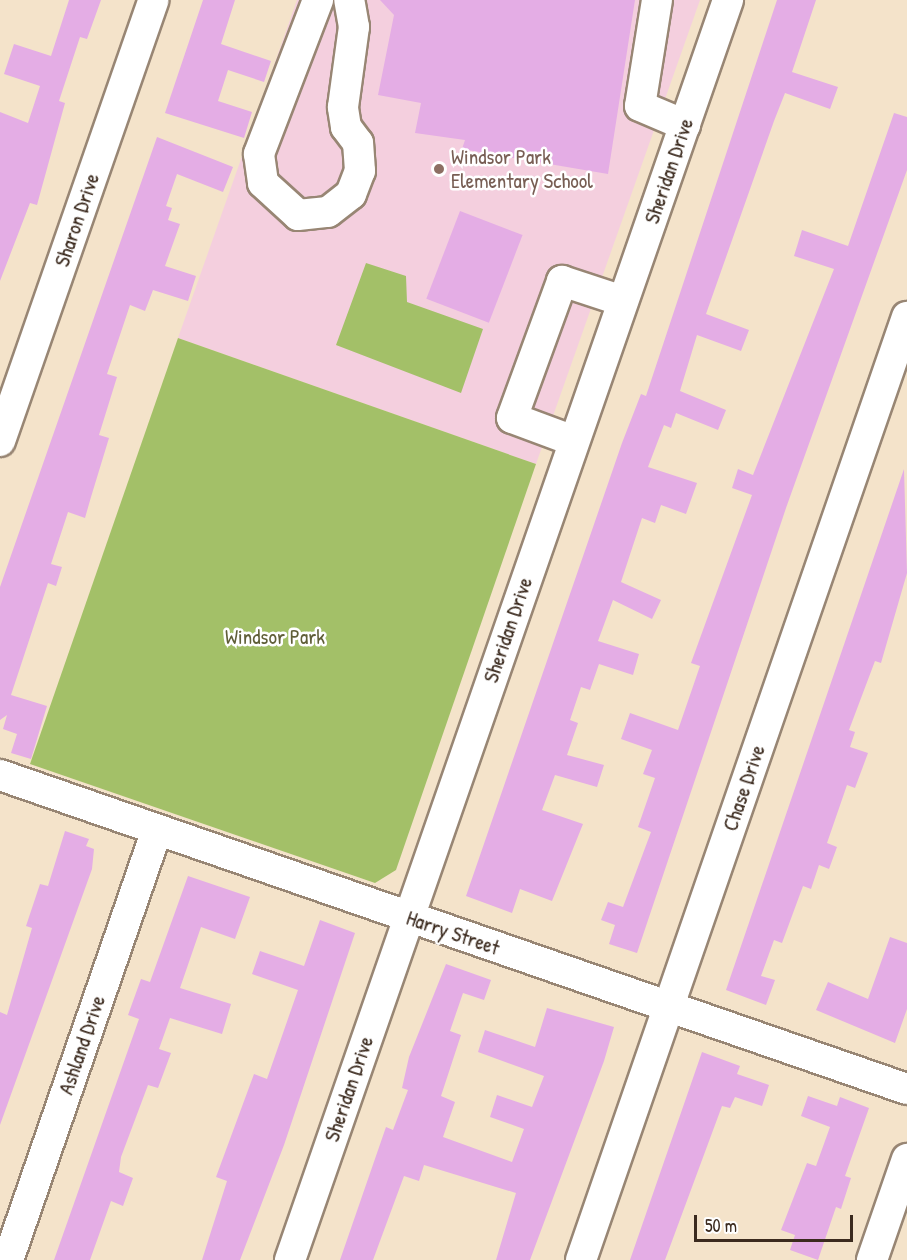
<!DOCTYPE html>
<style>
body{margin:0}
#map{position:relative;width:907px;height:1260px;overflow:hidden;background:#f4e3ca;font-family:"Patrick Hand",sans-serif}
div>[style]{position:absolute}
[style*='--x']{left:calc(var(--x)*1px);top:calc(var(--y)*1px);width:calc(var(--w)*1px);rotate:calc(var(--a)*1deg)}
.built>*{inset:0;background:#f4cfde}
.green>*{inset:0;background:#a3c068}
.building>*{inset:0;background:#e4ade5;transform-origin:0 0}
.roads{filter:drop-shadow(2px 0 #988674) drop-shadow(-2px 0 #988674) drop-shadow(0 2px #988674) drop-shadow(0 -2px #988674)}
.minor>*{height:30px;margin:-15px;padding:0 15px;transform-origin:15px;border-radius:15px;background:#fff}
.dots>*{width:16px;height:16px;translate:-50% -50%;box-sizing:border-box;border:3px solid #fff;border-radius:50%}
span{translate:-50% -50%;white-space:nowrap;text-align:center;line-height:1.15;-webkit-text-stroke:5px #fff;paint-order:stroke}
.education-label{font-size:21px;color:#785e54}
.left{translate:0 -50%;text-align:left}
.street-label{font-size:21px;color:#3b2a1e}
.park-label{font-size:21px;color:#5f5e38}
.scale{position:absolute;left:694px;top:1215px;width:159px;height:27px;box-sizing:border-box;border:3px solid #3b2a1e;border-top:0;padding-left:8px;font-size:18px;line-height:21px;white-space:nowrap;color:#3b2a1e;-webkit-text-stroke:4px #fff;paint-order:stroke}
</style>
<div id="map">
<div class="built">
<div style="clip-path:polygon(297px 0,700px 0,536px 464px,178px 338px)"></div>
</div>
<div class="green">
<div style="clip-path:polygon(366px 263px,406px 276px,407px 302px,483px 329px,461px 393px,336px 345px)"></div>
<div style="clip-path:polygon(178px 338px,536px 464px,396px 870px,375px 883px,30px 764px)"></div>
</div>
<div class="building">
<div style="clip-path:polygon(69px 0,101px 0,87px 39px,80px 37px,59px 101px,65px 103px,37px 205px,30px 203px,0 281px,0 112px,28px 123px,40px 86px,4px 74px,14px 44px,51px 56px)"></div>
<div style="clip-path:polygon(203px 0,235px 0,221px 44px,271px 61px,264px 82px,228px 70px,218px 101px,252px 112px,244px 138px,165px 113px)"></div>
<div style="clip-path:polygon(380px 0,635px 0,608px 174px,462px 149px,465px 140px,415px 133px,421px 103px,378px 95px,394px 15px)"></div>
<div style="clip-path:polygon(777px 0,816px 0,792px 72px,838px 87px,830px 109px,785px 93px,774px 121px,706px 314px,749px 330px,741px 351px,697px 335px,680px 391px,726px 410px,718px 430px,676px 413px,671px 428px,664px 425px,648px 467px,697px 483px,686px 514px,661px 505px,655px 523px,642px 518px,621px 582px,661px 600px,652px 619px,613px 600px,598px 641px,639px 654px,633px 675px,599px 664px,590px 690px,581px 687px,570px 720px,578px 723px,567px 755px,604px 765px,597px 787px,555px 775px,542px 810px,583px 824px,552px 901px,520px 889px,512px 913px,466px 896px,622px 443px,641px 394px,646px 396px)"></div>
<div style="clip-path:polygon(894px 113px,907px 117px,907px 170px,786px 508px,637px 953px,609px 944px,615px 925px,601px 920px,608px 902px,623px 907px,651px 832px,638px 827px,655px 778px,643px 774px,652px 750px,621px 739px,630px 713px,678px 730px,700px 666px,691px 663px,752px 495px,732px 488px,738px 469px,753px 475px,834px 269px,794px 256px,802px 230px,848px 246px)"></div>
<div style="clip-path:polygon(157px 137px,233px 167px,223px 192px,177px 174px,166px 206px,172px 208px,168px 220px,180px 224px,165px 266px,196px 276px,188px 301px,153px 290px,145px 311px,130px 305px,107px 374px,117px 377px,99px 435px,109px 438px,91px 497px,85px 518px,68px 512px,51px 564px,62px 567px,56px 586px,48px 583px,11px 695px,47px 706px,31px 759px,11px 753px,17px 734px,3px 729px,7px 715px,0 720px,0 587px)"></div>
<div style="left:460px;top:211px;width:67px;height:94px;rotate:21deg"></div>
<div style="clip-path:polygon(904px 469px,907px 573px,881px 663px,875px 661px,849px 730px,855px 732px,850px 747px,868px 753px,855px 788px,847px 785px,827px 843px,837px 847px,829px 869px,819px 865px,811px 889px,803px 886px,782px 943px,774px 940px,761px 976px,775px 980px,766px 1005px,726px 990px)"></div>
<div style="clip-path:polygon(65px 831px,89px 839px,86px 846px,94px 849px,92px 869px,0 1125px,0 1012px,7px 1015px,32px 928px,26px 926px,40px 884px,48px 886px)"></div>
<div style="clip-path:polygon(188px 876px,250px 897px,235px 939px,201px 927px,180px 988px,231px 1004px,222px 1034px,170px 1018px,159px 1049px,171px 1053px,158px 1088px,148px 1085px,121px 1157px,119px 1172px,133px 1178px,123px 1206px,111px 1201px,90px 1260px,54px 1260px,139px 1019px,128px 1015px,141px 979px,150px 982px)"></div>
<div style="clip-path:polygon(320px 920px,355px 933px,284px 1145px,240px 1260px,202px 1260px,227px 1181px,216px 1177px,254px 1074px,267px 1079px,298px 990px,252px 974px,260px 951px,304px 966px)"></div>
<div style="clip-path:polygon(890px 937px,907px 943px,907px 1009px,895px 1043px,816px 1010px,828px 982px,868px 999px)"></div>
<div style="clip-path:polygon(446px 964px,491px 980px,484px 1000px,463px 993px,450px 1031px,461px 1035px,441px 1096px,455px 1102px,443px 1137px,512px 1162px,524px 1129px,490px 1117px,497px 1095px,532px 1107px,544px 1076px,478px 1052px,485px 1030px,535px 1047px,547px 1008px,614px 1027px,604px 1061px,530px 1260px,496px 1260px,516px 1193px,424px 1165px,419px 1181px,404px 1176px,373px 1260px,340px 1260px,386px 1127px,393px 1130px,408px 1090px,402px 1088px,409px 1057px)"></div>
<div style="clip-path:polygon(702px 1052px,740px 1066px,737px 1074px,769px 1085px,762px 1106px,735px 1097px,730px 1108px,722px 1106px,665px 1260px,630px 1260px)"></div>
<div style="clip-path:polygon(808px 1096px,837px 1106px,840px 1097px,869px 1108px,845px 1176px,851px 1178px,841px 1209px,836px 1207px,818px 1260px,790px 1250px,795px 1235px,781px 1230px,807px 1163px,816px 1166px,830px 1127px,801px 1116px)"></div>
</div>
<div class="roads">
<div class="minor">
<div style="--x:318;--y:0;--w:165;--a:111"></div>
<div style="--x:259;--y:154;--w:29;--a:82"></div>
<div style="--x:263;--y:183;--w:47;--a:42.4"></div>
<div style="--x:298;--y:215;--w:30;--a:-6"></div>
<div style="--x:328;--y:212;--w:29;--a:-38"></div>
<div style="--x:351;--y:194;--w:25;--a:-69"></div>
<div style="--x:360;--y:171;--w:28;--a:-94"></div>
<div style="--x:358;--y:143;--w:20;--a:-127"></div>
<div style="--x:346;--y:127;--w:20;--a:-99"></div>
<div style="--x:343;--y:107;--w:81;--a:-82.2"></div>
<div style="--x:354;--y:27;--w:27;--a:-100"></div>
<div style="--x:657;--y:0;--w:107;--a:99.1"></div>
<div style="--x:640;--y:106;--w:49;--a:22.9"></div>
<div style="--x:0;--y:441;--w:467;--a:-70.8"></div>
<div style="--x:574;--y:441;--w:66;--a:-159.6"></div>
<div style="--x:512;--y:418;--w:146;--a:-69.9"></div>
<div style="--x:562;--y:281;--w:64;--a:18.2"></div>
<div style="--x:0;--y:775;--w:960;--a:19.1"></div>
<div style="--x:8;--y:1260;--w:455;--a:-70.9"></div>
<div style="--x:290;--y:1260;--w:1334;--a:-70.83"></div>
<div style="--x:581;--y:1260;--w:998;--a:-70.93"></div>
<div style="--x:872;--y:1260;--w:107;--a:-70.9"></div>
</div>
</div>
<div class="dots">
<div style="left:439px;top:169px;background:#8d6e63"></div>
</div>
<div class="education-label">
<span class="left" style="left:451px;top:169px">Windsor Park<br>Elementary School</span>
</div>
<div class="street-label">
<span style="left:669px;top:171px;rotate:-71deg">Sheridan Drive</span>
<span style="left:77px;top:220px;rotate:-71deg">Sharon Drive</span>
<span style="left:508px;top:630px;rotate:-71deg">Sheridan Drive</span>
<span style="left:744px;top:788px;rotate:-71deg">Chase Drive</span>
<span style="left:453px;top:933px;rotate:19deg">Harry Street</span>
<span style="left:82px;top:1045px;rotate:-71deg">Ashland Drive</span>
<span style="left:349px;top:1089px;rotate:-71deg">Sheridan Drive</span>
</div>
<div class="park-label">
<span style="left:275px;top:637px">Windsor Park</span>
</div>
<div class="scale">50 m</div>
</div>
